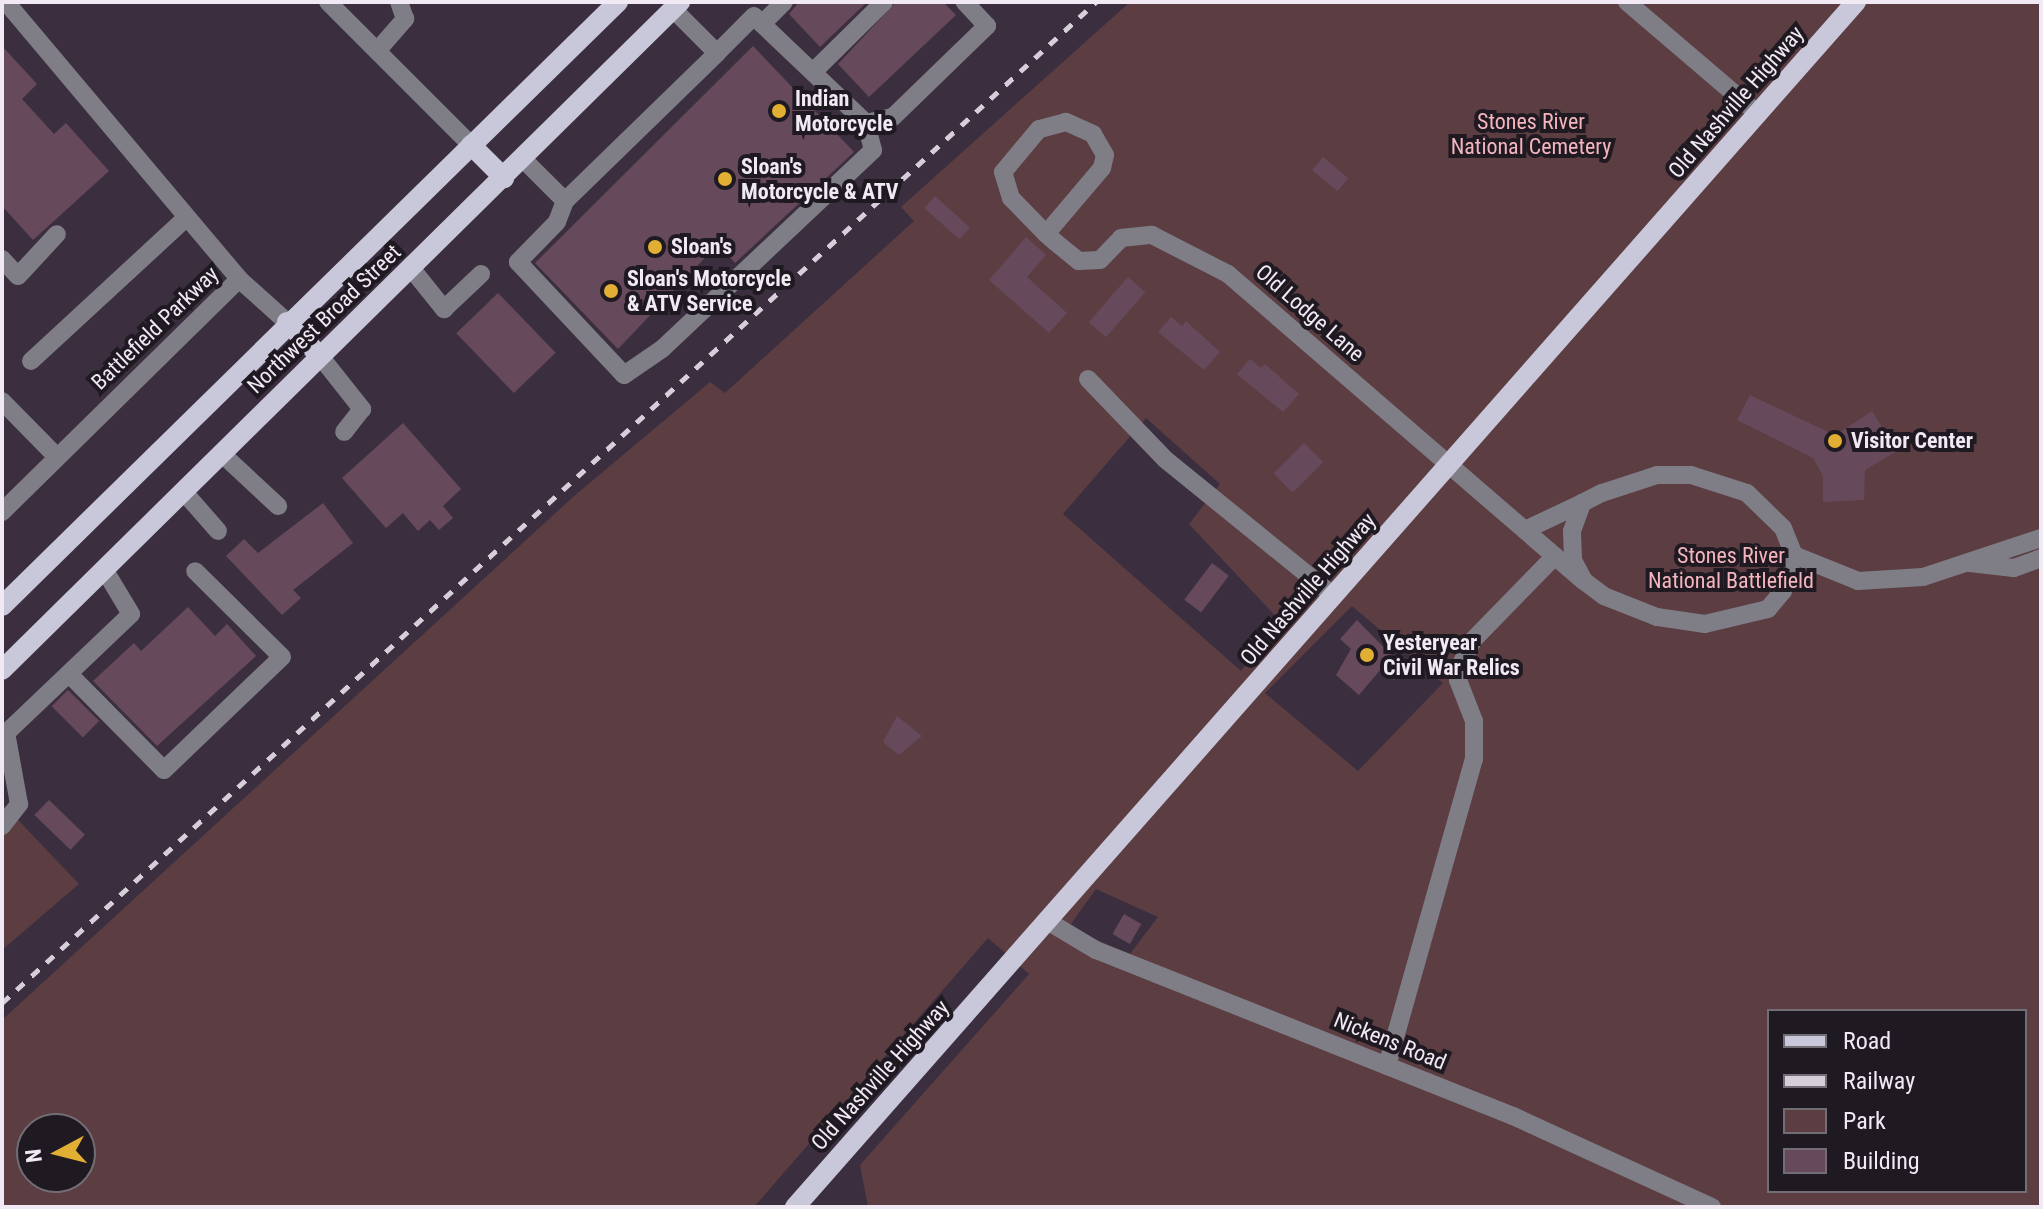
<!DOCTYPE html>
<style>
body{margin:0}
#map{position:relative;width:2043px;height:1209px;overflow:hidden;background:#3b2f3f;font-family:"Roboto Condensed",sans-serif}
div>[style]{position:absolute}
[style*='--x']{left:calc(var(--x)*1px);top:calc(var(--y)*1px);width:calc(var(--w)*1px);rotate:calc(var(--a)*1deg)}
.green>*{inset:0;background:#5b3d42}
.building>*{inset:0;background:#664a5b;transform-origin:0 0}
.minor>*{height:18px;margin:-9px;padding:0 9px;transform-origin:9px;border-radius:9px;background:#7f7e87}
.major>*{height:20px;margin:-10px;padding:0 10px;transform-origin:10px;border-radius:10px;background:#c9c7da}
.rail>*{height:5px;margin-top:-2.5px;transform-origin:0;background:repeating-linear-gradient(90deg,#d6ced9 0 10px,transparent 0 20px)}
.dots>*{width:22px;height:22px;translate:-50% -50%;box-sizing:border-box;border:4px solid #1f1a21;border-radius:50%}
span{translate:-50% -50%;white-space:nowrap;text-align:center;line-height:1.15;-webkit-text-stroke:8px #1f1a21;paint-order:stroke}
.poi-label{font-size:22px;color:#f1e9f4;font-weight:700}
.left{translate:0 -50%;text-align:left}
.street-label{font-size:22px;color:#f1e9f4}
.park-label{font-size:22px;color:#f5b5bf}
.frame{position:absolute;inset:0;border:4px solid #f1e9f4;pointer-events:none}
.legend{position:absolute;left:1767px;top:1009px;width:260px;height:184px;box-sizing:border-box;background:#1f1a21;border:2px solid #736d75;margin:0;padding:10px 14px;list-style:none;font-size:24px;color:#f1e9f4}
.legend li{display:flex;align-items:center;gap:16px;height:40px}
.legend b{width:40px;border:2px solid #736d75}
.north{position:absolute;left:16px;top:1113px;width:80px;height:80px;box-sizing:border-box;background:#1f1a21;border:2px solid #736d75;border-radius:50%;rotate:263deg;font-size:22px;font-weight:700;line-height:32px;text-align:center;color:#f1e9f4}
.north::after{content:'';display:block;margin:auto;width:28px;height:36px;background:#e1af34;clip-path:polygon(50% 0,100% 100%,50% 72%,0 100%)}
</style>
<div id="map">
<div class="green">
<div style="clip-path:polygon(evenodd,1130px 2px,2041px 2px,2041px 1207px,868px 1207px,860px 1165px,1029px 974px,988px 938px,754px 1207px,2px 1207px,2px 1020px,573px 497px,710px 382px,725px 393px,914px 221px,901px 207px,1130px 2px,1146px 418px,1220px 484px,1189px 524px,1282px 623px,1241px 671px,1063px 514px,1146px 418px,1130px 2px,1352px 606px,1443px 683px,1358px 771px,1265px 693px,1352px 606px,1130px 2px,1096px 889px,1158px 917px,1130px 954px,1068px 928px,1096px 889px,1130px 2px,1769px 1011px,2025px 1011px,2025px 1191px,1769px 1191px,1769px 1011px,1130px 2px,32px 1129px,80px 1129px,80px 1177px,32px 1177px,32px 1129px)"></div>
<div style="clip-path:polygon(2px 803px,79px 884px,2px 950px)"></div>
</div>
<div class="building">
<div style="clip-path:polygon(799px 2px,867px 2px,820px 47px,789px 14px)"></div>
<div style="clip-path:polygon(896px 2px,943px 2px,956px 15px,869px 97px,838px 64px)"></div>
<div style="clip-path:polygon(2px 46px,37px 84px,22px 99px,54px 134px,66px 123px,109px 171px,33px 240px,2px 206px)"></div>
<div style="clip-path:polygon(753px 46px,854px 152px,735px 263px,718px 244px,618px 349px,535px 263px)"></div>
<div style="left:1323px;top:157px;width:33px;height:17px;rotate:40deg"></div>
<div style="left:935px;top:196px;width:47px;height:16px;rotate:42deg"></div>
<div style="clip-path:polygon(1026px 237px,1046px 255px,1027px 277px,1067px 313px,1049px 333px,989px 280px)"></div>
<div style="left:1128px;top:277px;width:23px;height:60px;rotate:41deg"></div>
<div style="left:498px;top:293px;width:83px;height:58px;rotate:46deg"></div>
<div style="clip-path:polygon(1171px 317px,1182px 326px,1186px 321px,1220px 352px,1204px 370px,1158px 332px)"></div>
<div style="clip-path:polygon(1250px 359px,1261px 368px,1265px 364px,1299px 394px,1283px 412px,1237px 374px)"></div>
<div style="clip-path:polygon(1750px 395px,1828px 432px,1842px 431px,1872px 411px,1897px 451px,1865px 470px,1864px 500px,1823px 502px,1823px 476px,1813px 458px,1737px 420px)"></div>
<div style="clip-path:polygon(403px 423px,461px 489px,443px 506px,453px 518px,439px 530px,430px 520px,418px 531px,403px 513px,386px 528px,342px 478px)"></div>
<div style="left:1304px;top:443px;width:27px;height:43px;rotate:45deg"></div>
<div style="clip-path:polygon(323px 503px,353px 543px,293px 590px,301px 598px,282px 615px,226px 556px,244px 539px,258px 553px)"></div>
<div style="left:1212px;top:563px;width:21px;height:46px;rotate:37deg"></div>
<div style="clip-path:polygon(188px 607px,215px 636px,227px 624px,256px 656px,157px 746px,93px 681px,134px 643px,141px 651px)"></div>
<div style="clip-path:polygon(1357px 620px,1404px 668px,1394px 680px,1381px 669px,1359px 695px,1336px 675px,1351px 649px,1340px 639px)"></div>
<div style="left:68px;top:690px;width:44px;height:23px;rotate:45deg"></div>
<div style="clip-path:polygon(897px 716px,922px 736px,899px 755px,883px 742px)"></div>
<div style="left:49px;top:800px;width:50px;height:21px;rotate:44deg"></div>
<div style="left:1124px;top:914px;width:20px;height:23px;rotate:30deg"></div>
</div>
<div class="minor">
<div style="--x:6;--y:2;--w:362;--a:49.9"></div>
<div style="--x:328;--y:2;--w:202;--a:45"></div>
<div style="--x:1627;--y:2;--w:172;--a:40.5"></div>
<div style="--x:673;--y:9;--w:62;--a:45"></div>
<div style="--x:717;--y:53;--w:52;--a:-45"></div>
<div style="--x:754;--y:16;--w:11;--a:45"></div>
<div style="--x:762;--y:24;--w:31;--a:-45"></div>
<div style="--x:762;--y:24;--w:144;--a:43.6"></div>
<div style="--x:866;--y:123;--w:28;--a:-13"></div>
<div style="--x:893;--y:117;--w:131;--a:-44.1"></div>
<div style="--x:987;--y:26;--w:33;--a:-133"></div>
<div style="--x:377;--y:51;--w:43;--a:-48.8"></div>
<div style="--x:405;--y:19;--w:18;--a:-109"></div>
<div style="--x:814;--y:71;--w:98;--a:-44.6"></div>
<div style="--x:523;--y:159;--w:59;--a:45"></div>
<div style="--x:565;--y:201;--w:212;--a:-44.2"></div>
<div style="--x:565;--y:201;--w:22;--a:111"></div>
<div style="--x:557;--y:222;--w:56;--a:134.3"></div>
<div style="--x:518;--y:262;--w:155;--a:46.8"></div>
<div style="--x:624;--y:375;--w:46;--a:-34.4"></div>
<div style="--x:662;--y:349;--w:290;--a:-43.3"></div>
<div style="--x:873;--y:150;--w:28;--a:-105"></div>
<div style="--x:1046;--y:234;--w:87;--a:-49.7"></div>
<div style="--x:1102;--y:168;--w:13;--a:-77"></div>
<div style="--x:1105;--y:155;--w:24;--a:-120"></div>
<div style="--x:1093;--y:134;--w:30;--a:-156"></div>
<div style="--x:1066;--y:122;--w:28;--a:165"></div>
<div style="--x:1039;--y:129;--w:56;--a:129.9"></div>
<div style="--x:1003;--y:172;--w:27;--a:73"></div>
<div style="--x:1011;--y:198;--w:50;--a:45.8"></div>
<div style="--x:1046;--y:234;--w:11;--a:41"></div>
<div style="--x:1054;--y:241;--w:32;--a:39"></div>
<div style="--x:1079;--y:261;--w:21;--a:-3"></div>
<div style="--x:1100;--y:260;--w:30;--a:-46"></div>
<div style="--x:1121;--y:238;--w:31;--a:-6"></div>
<div style="--x:1152;--y:235;--w:85;--a:27.2"></div>
<div style="--x:1228;--y:274;--w:470;--a:40.8"></div>
<div style="--x:2;--y:259;--w:23;--a:47"></div>
<div style="--x:18;--y:276;--w:57;--a:-47.1"></div>
<div style="--x:411;--y:268;--w:53;--a:51.2"></div>
<div style="--x:444;--y:309;--w:51;--a:-43.4"></div>
<div style="--x:320;--y:356;--w:68;--a:51.6"></div>
<div style="--x:362;--y:409;--w:29;--a:128"></div>
<div style="--x:31;--y:361;--w:212;--a:-42.7"></div>
<div style="--x:1088;--y:379;--w:112;--a:46.1"></div>
<div style="--x:1166;--y:460;--w:216;--a:39"></div>
<div style="--x:2;--y:401;--w:78;--a:45.5"></div>
<div style="--x:221;--y:453;--w:78;--a:42.9"></div>
<div style="--x:183;--y:491;--w:53;--a:48.8"></div>
<div style="--x:2;--y:512;--w:332;--a:-44.5"></div>
<div style="--x:239;--y:279;--w:64;--a:41.9"></div>
<div style="--x:1525;--y:530;--w:63;--a:-25.3"></div>
<div style="--x:1794;--y:555;--w:38;--a:107"></div>
<div style="--x:1783;--y:591;--w:23;--a:130"></div>
<div style="--x:1768;--y:609;--w:65;--a:166.6"></div>
<div style="--x:1705;--y:624;--w:49;--a:-171.7"></div>
<div style="--x:1657;--y:617;--w:57;--a:-158.4"></div>
<div style="--x:1604;--y:596;--w:25;--a:-143"></div>
<div style="--x:1584;--y:581;--w:24;--a:-118"></div>
<div style="--x:1573;--y:560;--w:29;--a:-92"></div>
<div style="--x:1572;--y:531;--w:30;--a:-70"></div>
<div style="--x:1582;--y:503;--w:22;--a:-27"></div>
<div style="--x:1602;--y:493;--w:58;--a:-18.1"></div>
<div style="--x:1657;--y:475;--w:34;--a:0"></div>
<div style="--x:1691;--y:475;--w:59;--a:17.8"></div>
<div style="--x:1747;--y:493;--w:50;--a:44.2"></div>
<div style="--x:1783;--y:528;--w:29;--a:68"></div>
<div style="--x:1794;--y:555;--w:69;--a:22.1"></div>
<div style="--x:1858;--y:581;--w:65;--a:-3.5"></div>
<div style="--x:1923;--y:577;--w:124;--a:-18.3"></div>
<div style="--x:1970;--y:563;--w:44;--a:6.5"></div>
<div style="--x:2014;--y:568;--w:29;--a:-20"></div>
<div style="--x:71;--y:676;--w:132;--a:45.3"></div>
<div style="--x:164;--y:770;--w:163;--a:-43.8"></div>
<div style="--x:282;--y:657;--w:122;--a:-135.3"></div>
<div style="--x:2;--y:737;--w:178;--a:-43.6"></div>
<div style="--x:131;--y:614;--w:52;--a:-121"></div>
<div style="--x:2;--y:826;--w:28;--a:-52"></div>
<div style="--x:19;--y:804;--w:67;--a:-100.3"></div>
<div style="--x:1049;--y:922;--w:55;--a:30.8"></div>
<div style="--x:1096;--y:950;--w:449;--a:21.7"></div>
<div style="--x:1513;--y:1116;--w:219;--a:24.6"></div>
<div style="--x:1387;--y:1066;--w:319;--a:-74.2"></div>
<div style="--x:1474;--y:759;--w:38;--a:-90"></div>
<div style="--x:1474;--y:721;--w:44;--a:-111.3"></div>
<div style="--x:1458;--y:680;--w:18;--a:-77"></div>
<div style="--x:1462;--y:662;--w:25;--a:-63"></div>
<div style="--x:1473;--y:640;--w:117;--a:-45.7"></div>
</div>
<div class="major">
<div style="--x:471;--y:145;--w:47;--a:45"></div>
<div style="--x:287;--y:322;--w:47;--a:45.9"></div>
<div style="--x:2;--y:606;--w:863;--a:-44.44"></div>
<div style="--x:2;--y:670;--w:952;--a:-44.57"></div>
<div style="--x:795;--y:1207;--w:1606;--a:-48.64"></div>
</div>
<div class="rail">
<div style="--x:2;--y:1003;--w:1483;--a:-42.46"></div>
</div>
<div class="dots">
<div style="left:779px;top:111px;background:#e1af34"></div>
<div style="left:725px;top:179px;background:#e1af34"></div>
<div style="left:655px;top:247px;background:#e1af34"></div>
<div style="left:611px;top:291px;background:#e1af34"></div>
<div style="left:1835px;top:441px;background:#e1af34"></div>
<div style="left:1367px;top:655px;background:#e1af34"></div>
</div>
<div class="poi-label">
<span class="left" style="left:795px;top:111px">Indian<br>Motorcycle</span>
<span class="left" style="left:741px;top:179px">Sloan's<br>Motorcycle &amp; ATV</span>
<span class="left" style="left:671px;top:247px">Sloan's</span>
<span class="left" style="left:627px;top:291px">Sloan's Motorcycle<br>&amp; ATV Service</span>
<span class="left" style="left:1851px;top:441px">Visitor Center</span>
<span class="left" style="left:1383px;top:655px">Yesteryear<br>Civil War Relics</span>
</div>
<div class="street-label">
<span style="left:1736px;top:102px;rotate:-49deg">Old Nashville Highway</span>
<span style="left:1310px;top:313px;rotate:41deg">Old Lodge Lane</span>
<span style="left:324px;top:319px;rotate:-44deg">Northwest Broad Street</span>
<span style="left:155px;top:328px;rotate:-44deg">Battlefield Parkway</span>
<span style="left:1308px;top:589px;rotate:-49deg">Old Nashville Highway</span>
<span style="left:1390px;top:1041px;rotate:22deg">Nickens Road</span>
<span style="left:880px;top:1075px;rotate:-48deg">Old Nashville Highway</span>
</div>
<div class="park-label">
<span style="left:1531px;top:134px">Stones River<br>National Cemetery</span>
<span style="left:1731px;top:568px">Stones River<br>National Battlefield</span>
</div>
<div class="frame"></div>
<ul class="legend">
<li><b style="height:10px;background:#c9c7da"></b>Road</li>
<li><b style="height:10px;background:#d6ced9"></b>Railway</li>
<li><b style="height:22px;background:#5b3d42"></b>Park</li>
<li><b style="height:22px;background:#664a5b"></b>Building</li>
</ul>
<div class="north">N</div>
</div>
